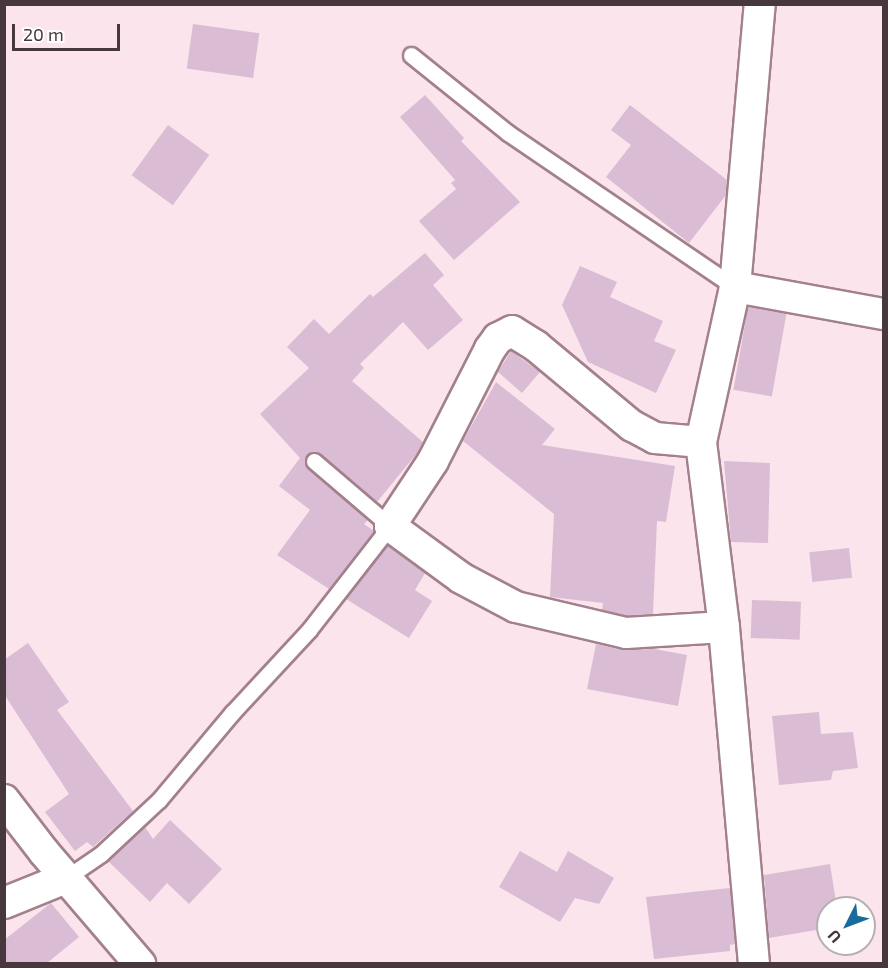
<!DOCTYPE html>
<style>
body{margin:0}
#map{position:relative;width:888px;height:968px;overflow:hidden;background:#fbe4eb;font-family:"Exo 2",sans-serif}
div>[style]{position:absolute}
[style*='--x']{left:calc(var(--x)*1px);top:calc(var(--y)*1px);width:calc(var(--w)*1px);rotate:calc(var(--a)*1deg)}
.building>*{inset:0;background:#dabdd4;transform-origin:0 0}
.roads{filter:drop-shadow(2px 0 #a3818c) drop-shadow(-2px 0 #a3818c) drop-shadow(0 2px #a3818c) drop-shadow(0 -2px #a3818c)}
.lane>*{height:15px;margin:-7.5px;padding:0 7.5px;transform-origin:7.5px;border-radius:7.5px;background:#fff}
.street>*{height:30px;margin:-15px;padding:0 15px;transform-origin:15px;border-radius:15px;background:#fff}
span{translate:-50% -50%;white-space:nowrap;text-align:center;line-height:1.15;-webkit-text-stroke:4.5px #fff;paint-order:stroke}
.frame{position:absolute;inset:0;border:6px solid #47383d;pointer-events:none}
.north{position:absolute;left:816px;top:896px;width:60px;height:60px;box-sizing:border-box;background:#fff;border:2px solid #b5afb1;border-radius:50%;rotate:228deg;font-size:16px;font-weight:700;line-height:24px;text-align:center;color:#47383d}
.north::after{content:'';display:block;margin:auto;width:21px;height:27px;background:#1b6b9d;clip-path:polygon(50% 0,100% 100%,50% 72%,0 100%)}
.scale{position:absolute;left:12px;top:24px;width:108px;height:27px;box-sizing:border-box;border:3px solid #47383d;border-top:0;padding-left:8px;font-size:18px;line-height:21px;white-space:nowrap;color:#47383d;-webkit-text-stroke:4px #fff;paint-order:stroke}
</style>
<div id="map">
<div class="building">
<div style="left:193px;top:24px;width:67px;height:45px;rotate:8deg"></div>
<div style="clip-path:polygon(425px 95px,464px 138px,461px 141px,520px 202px,454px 260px,419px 221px,456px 189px,451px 183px,455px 180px,400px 117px)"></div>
<div style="clip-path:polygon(630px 105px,727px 180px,726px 195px,689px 243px,606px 177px,631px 145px,611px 130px)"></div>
<div style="left:168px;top:125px;width:51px;height:62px;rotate:36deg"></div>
<div style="clip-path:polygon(425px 253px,444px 275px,433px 285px,463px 320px,428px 350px,403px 322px,360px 364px,364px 368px,352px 381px,423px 442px,418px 452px,377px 502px,320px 453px,311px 452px,305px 459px,308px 468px,368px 520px,364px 524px,374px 531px,329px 589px,277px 555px,310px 510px,279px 486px,300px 458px,260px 414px,309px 368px,287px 347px,314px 319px,329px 334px,370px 294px,373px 297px)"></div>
<div style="clip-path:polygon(580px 266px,617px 282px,610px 297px,663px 321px,654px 341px,676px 350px,656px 393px,588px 362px,562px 305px)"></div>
<div style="left:748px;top:307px;width:39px;height:84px;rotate:10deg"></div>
<div style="clip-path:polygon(511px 351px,540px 372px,522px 393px,498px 372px)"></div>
<div style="clip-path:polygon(496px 382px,555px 429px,542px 445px,675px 466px,666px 522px,657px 521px,653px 614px,627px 616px,602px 610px,603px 603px,550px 597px,554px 514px,463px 441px)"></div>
<div style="clip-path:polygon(724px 461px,770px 463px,768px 543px,731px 542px)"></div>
<div style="clip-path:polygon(387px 545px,425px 573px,415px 590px,432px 601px,409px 638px,346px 599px)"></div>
<div style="left:849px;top:548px;width:30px;height:40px;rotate:84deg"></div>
<div style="left:752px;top:600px;width:49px;height:38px;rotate:2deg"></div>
<div style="clip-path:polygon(28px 643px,69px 702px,57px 710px,133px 811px,93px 847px,87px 842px,75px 851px,45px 812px,69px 794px,4px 694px,4px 660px)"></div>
<div style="clip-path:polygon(596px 644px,622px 650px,654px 649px,687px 655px,678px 706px,587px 689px)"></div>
<div style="clip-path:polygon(819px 712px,821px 734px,853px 732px,858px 768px,833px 771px,831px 780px,779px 785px,772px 716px)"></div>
<div style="clip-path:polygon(170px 820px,222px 869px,189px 904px,167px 883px,150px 902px,108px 861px,145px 827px,153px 839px)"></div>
<div style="clip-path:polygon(520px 851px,557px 872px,568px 851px,614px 878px,599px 904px,575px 898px,560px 922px,499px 887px)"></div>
<div style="clip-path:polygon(830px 864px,837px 908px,828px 908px,828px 928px,769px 938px,764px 875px)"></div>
<div style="clip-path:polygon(730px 888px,735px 944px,730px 945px,730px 951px,654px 959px,646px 897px)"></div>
<div style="clip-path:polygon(51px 903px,79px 937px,47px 963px,4px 963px,4px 940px)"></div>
</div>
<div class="roads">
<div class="lane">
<div style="--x:411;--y:55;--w:124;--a:38.8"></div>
<div style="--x:508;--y:133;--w:274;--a:34.2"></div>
<div style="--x:66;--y:878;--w:42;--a:-34.4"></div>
<div style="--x:101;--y:854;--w:79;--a:-43"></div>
<div style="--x:159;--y:800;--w:114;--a:-50"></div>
<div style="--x:232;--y:713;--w:113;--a:-47.1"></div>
<div style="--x:309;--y:630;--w:132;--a:-52.1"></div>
<div style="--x:390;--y:526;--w:100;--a:-139.5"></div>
</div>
<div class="street">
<div style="--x:735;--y:287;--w:151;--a:10.3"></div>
<div style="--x:701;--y:442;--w:46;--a:-175"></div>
<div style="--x:655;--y:438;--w:26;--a:-152"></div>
<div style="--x:632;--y:426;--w:125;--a:-140.2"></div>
<div style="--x:536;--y:346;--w:28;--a:-148"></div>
<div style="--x:512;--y:331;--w:16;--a:153"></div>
<div style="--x:498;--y:338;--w:14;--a:126"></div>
<div style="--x:490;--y:349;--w:126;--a:117"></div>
<div style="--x:433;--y:461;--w:78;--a:123.5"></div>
<div style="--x:390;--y:526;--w:88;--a:36.2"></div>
<div style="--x:461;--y:578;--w:62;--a:27.8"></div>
<div style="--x:516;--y:607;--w:113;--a:13.3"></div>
<div style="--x:626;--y:633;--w:98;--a:-3.5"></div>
<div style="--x:4;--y:800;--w:66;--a:52.4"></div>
<div style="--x:44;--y:852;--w:148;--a:49.4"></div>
<div style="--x:4;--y:903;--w:67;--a:-22"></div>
<div style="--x:754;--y:964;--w:338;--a:-95.1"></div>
<div style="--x:724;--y:627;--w:186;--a:-97.1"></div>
<div style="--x:701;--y:442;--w:159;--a:-77.6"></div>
<div style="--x:735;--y:287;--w:284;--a:-85"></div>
</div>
</div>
<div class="frame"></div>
<div class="north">U</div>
<div class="scale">20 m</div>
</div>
